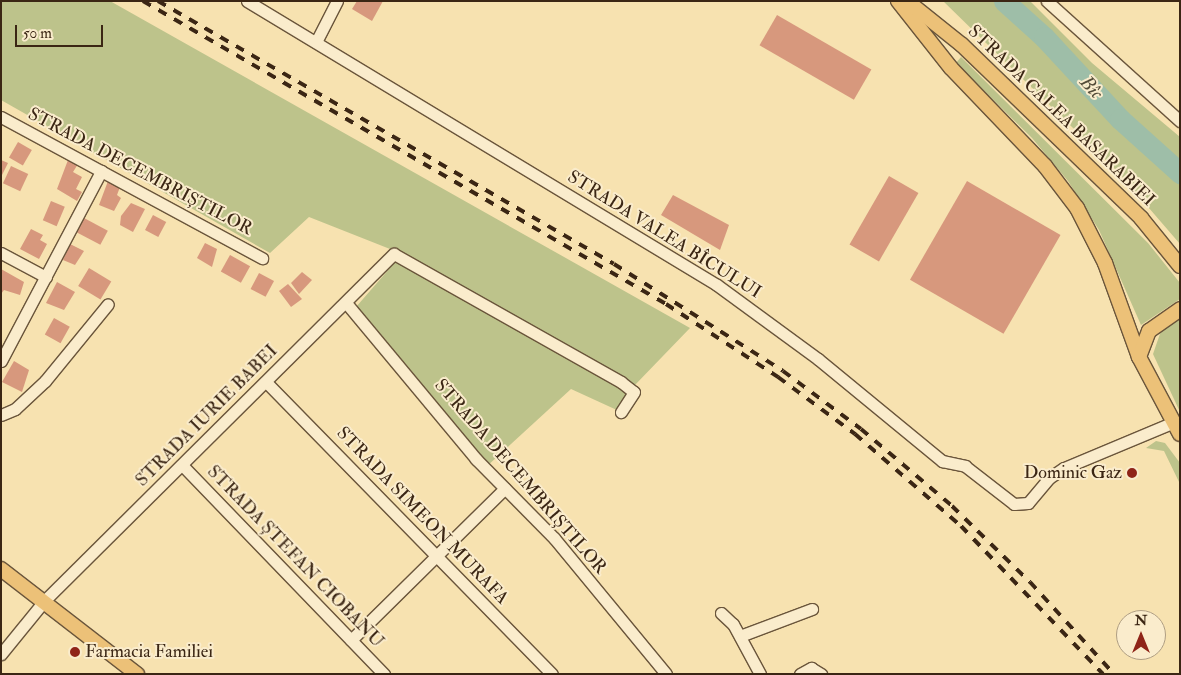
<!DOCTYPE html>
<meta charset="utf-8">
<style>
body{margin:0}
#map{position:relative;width:1181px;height:675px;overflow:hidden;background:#f7e2b0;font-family:"IM FELL Double Pica",serif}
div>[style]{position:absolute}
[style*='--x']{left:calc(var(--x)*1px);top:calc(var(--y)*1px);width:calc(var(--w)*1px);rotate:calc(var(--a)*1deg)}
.green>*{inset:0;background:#bdc38b}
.river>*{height:21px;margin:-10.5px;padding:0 10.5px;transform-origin:10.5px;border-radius:10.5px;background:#9ebea8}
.building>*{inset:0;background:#d7987d;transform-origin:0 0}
.roads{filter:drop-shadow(1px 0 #6a553b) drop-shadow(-1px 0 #6a553b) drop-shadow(0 1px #6a553b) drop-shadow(0 -1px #6a553b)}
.minor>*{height:11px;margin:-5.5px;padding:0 5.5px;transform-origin:5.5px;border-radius:5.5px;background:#faeccc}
.major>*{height:14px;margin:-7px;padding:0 7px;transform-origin:7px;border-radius:7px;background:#ecc178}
.rail>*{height:4px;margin-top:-2px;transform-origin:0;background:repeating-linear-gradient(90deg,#3b2614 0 9px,transparent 0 18px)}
.dots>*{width:14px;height:14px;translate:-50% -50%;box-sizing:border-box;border:2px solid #faeccc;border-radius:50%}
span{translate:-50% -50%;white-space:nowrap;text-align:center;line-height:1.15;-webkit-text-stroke:4px #faeccc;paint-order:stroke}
.street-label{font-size:18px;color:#3b2614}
.poi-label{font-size:18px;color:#3b2614}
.right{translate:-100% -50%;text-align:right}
.left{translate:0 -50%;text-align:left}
.water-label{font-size:19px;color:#544c39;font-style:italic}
.frame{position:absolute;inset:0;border:2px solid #3b2614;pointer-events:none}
.north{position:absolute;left:1116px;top:610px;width:50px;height:50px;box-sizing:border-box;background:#faeccc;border:1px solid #ae9d82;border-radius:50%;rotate:0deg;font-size:14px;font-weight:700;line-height:20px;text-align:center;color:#3b2614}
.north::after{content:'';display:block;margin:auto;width:18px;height:22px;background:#8f2418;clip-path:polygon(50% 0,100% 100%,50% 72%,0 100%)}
.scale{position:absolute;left:15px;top:25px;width:88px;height:22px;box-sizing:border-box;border:2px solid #3b2614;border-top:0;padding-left:6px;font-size:15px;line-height:18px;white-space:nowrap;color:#3b2614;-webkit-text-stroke:4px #faeccc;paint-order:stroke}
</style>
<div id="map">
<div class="green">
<div style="clip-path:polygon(1px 1px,110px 1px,690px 328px,634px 386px,390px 249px,309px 217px,270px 253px,1px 100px)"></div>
<div style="clip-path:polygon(943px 1px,1030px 1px,1092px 63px,1180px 137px,1180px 244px,1117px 171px)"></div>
<div style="clip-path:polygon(961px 57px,1148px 243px,1180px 283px,1180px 299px,1141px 325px,1099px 230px,1068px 181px,1032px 138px,956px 63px)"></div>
<div style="clip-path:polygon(397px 260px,627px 392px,619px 411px,571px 389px,486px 467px,356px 307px)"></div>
<div style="clip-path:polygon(1180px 318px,1180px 412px,1153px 354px,1162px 328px)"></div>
<div style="clip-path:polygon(1156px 441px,1165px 443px,1180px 463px,1180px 484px,1164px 451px,1146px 448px)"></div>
</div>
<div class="river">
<div style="--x:1004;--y:1;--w:54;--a:42"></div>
<div style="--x:1044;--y:37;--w:112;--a:47.2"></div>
<div style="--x:1120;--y:119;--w:81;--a:42"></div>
</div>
<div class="building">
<div style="clip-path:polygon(357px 1px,383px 1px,372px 21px,352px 9px)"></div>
<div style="left:777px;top:15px;width:109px;height:35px;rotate:30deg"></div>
<div style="left:18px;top:142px;width:16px;height:18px;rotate:30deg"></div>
<div style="clip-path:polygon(1px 160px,8px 163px,1px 177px)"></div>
<div style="clip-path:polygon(68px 160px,78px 164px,73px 172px,82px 177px,76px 189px,82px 192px,77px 201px,57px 189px)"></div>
<div style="left:11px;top:166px;width:19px;height:19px;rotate:25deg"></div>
<div style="left:889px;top:176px;width:34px;height:79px;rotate:30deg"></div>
<div style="clip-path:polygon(108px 181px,120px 187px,117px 195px,121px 198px,114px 211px,99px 205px)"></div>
<div style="left:967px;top:181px;width:108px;height:114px;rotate:30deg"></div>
<div style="clip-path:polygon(673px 195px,729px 225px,720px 250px,661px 215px)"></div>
<div style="left:51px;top:201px;width:15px;height:21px;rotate:23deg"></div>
<div style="clip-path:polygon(131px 203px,145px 209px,133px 232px,120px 225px,121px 216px)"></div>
<div style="left:153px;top:215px;width:15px;height:17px;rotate:28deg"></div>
<div style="left:84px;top:218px;width:27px;height:16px;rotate:28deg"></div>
<div style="clip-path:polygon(31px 229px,43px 235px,40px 240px,47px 244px,39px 259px,20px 249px)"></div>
<div style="clip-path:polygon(205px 243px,217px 249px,212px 267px,197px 258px)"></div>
<div style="clip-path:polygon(70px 244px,84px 251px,75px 265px,63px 260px)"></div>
<div style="left:230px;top:255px;width:23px;height:19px;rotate:29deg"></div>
<div style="left:89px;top:268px;width:26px;height:21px;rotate:31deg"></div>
<div style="clip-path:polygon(1px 269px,24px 282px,20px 295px,4px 290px,1px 294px)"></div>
<div style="clip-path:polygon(302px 272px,312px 280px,299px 294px,291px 283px)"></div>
<div style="left:259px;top:273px;width:17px;height:18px;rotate:28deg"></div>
<div style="clip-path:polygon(57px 282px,75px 292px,64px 310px,46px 303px)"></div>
<div style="clip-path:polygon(288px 284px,302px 299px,291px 307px,279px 291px)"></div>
<div style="left:54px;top:318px;width:18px;height:19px;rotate:29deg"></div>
<div style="clip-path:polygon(14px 361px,29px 370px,22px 392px,2px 382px)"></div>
</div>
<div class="roads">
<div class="minor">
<div style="--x:247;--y:1;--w:549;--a:31.14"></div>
<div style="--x:717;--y:285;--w:125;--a:36.2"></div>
<div style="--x:818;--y:359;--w:161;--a:39.4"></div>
<div style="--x:942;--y:461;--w:24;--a:12"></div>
<div style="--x:965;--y:466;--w:62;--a:37.8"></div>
<div style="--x:1014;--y:504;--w:14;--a:-4"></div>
<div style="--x:1028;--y:503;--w:33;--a:-50"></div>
<div style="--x:1049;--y:478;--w:18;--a:-34"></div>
<div style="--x:1064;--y:468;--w:119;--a:-22.7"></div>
<div style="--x:1047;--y:1;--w:179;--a:42.1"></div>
<div style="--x:316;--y:42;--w:46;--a:-62.9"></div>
<div style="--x:1;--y:117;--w:297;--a:28.4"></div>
<div style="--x:1;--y:253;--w:51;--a:28.1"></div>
<div style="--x:347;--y:304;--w:202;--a:50.2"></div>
<div style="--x:476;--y:459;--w:111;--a:45.4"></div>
<div style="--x:554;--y:538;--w:176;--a:50.5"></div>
<div style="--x:1;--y:361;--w:215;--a:-62.2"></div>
<div style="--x:267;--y:383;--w:407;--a:45.6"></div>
<div style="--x:1;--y:415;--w:15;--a:-23"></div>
<div style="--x:15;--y:409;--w:41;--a:-43"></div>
<div style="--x:45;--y:381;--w:99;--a:-50.7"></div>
<div style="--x:182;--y:465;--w:291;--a:46"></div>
<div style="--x:721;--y:613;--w:16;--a:43"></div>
<div style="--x:733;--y:624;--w:57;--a:61.6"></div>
<div style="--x:740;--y:636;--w:77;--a:-20.6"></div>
<div style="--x:351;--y:640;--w:216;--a:-44.6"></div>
<div style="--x:1;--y:654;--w:68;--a:-50.9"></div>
<div style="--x:44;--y:601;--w:493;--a:-44.8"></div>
<div style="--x:394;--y:254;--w:261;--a:29.4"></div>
<div style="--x:621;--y:382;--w:16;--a:38"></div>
<div style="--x:634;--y:392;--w:24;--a:123"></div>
<div style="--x:800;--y:674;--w:13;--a:-29"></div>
<div style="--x:811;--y:668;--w:12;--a:31"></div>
</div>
<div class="major">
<div style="--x:898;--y:1;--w:85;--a:51.7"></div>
<div style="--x:951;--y:68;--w:136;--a:46.2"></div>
<div style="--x:1045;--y:166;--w:53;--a:52.7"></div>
<div style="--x:1077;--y:208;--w:62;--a:63"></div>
<div style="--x:1105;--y:263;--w:100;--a:70.1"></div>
<div style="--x:1139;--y:357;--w:87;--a:62"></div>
<div style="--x:907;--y:1;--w:70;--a:38.7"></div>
<div style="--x:962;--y:45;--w:249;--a:44"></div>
<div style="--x:1141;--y:218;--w:62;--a:50.9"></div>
<div style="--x:1139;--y:357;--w:28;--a:-69"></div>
<div style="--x:1149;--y:331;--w:38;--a:-35"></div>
<div style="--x:1;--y:569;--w:172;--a:37.7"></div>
</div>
</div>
<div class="rail">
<div style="--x:143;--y:1;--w:604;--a:30.09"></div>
<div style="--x:666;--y:304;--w:134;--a:33.1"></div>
<div style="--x:778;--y:377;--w:96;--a:36.5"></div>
<div style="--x:855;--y:434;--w:140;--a:41"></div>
<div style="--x:961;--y:526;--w:205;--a:46.2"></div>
<div style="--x:158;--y:1;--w:526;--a:29.97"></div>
<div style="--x:614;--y:264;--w:200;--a:32.3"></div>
<div style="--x:783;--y:371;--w:97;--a:36.6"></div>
<div style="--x:861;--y:429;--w:119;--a:40.2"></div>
<div style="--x:952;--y:506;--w:109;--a:44.3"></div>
<div style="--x:1030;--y:582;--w:125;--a:47.6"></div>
</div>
<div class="dots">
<div style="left:1132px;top:473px;background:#8f2418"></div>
<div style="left:75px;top:652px;background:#8f2418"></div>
</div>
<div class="street-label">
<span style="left:1061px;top:116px;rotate:44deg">STRADA CALEA BASARABIEI</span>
<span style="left:140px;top:172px;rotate:28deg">STRADA DECEMBRIȘTILOR</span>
<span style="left:664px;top:235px;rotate:32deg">STRADA VALEA BÎCULUI</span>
<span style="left:207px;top:416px;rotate:-45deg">STRADA IURIE BABEI</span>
<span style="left:520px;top:477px;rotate:49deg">STRADA DECEMBRIȘTILOR</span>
<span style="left:422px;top:516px;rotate:46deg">STRADA SIMEON MURAFA</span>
<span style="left:295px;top:557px;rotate:46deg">STRADA ȘTEFAN CIOBANU</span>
</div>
<div class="poi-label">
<span class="right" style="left:1122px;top:473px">Dominic Gaz</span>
<span class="left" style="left:85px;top:652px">Farmacia Familiei</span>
</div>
<div class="water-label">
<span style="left:1091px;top:88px;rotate:47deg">Bîc</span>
</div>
<div class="frame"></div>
<div class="north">N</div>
<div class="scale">50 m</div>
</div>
